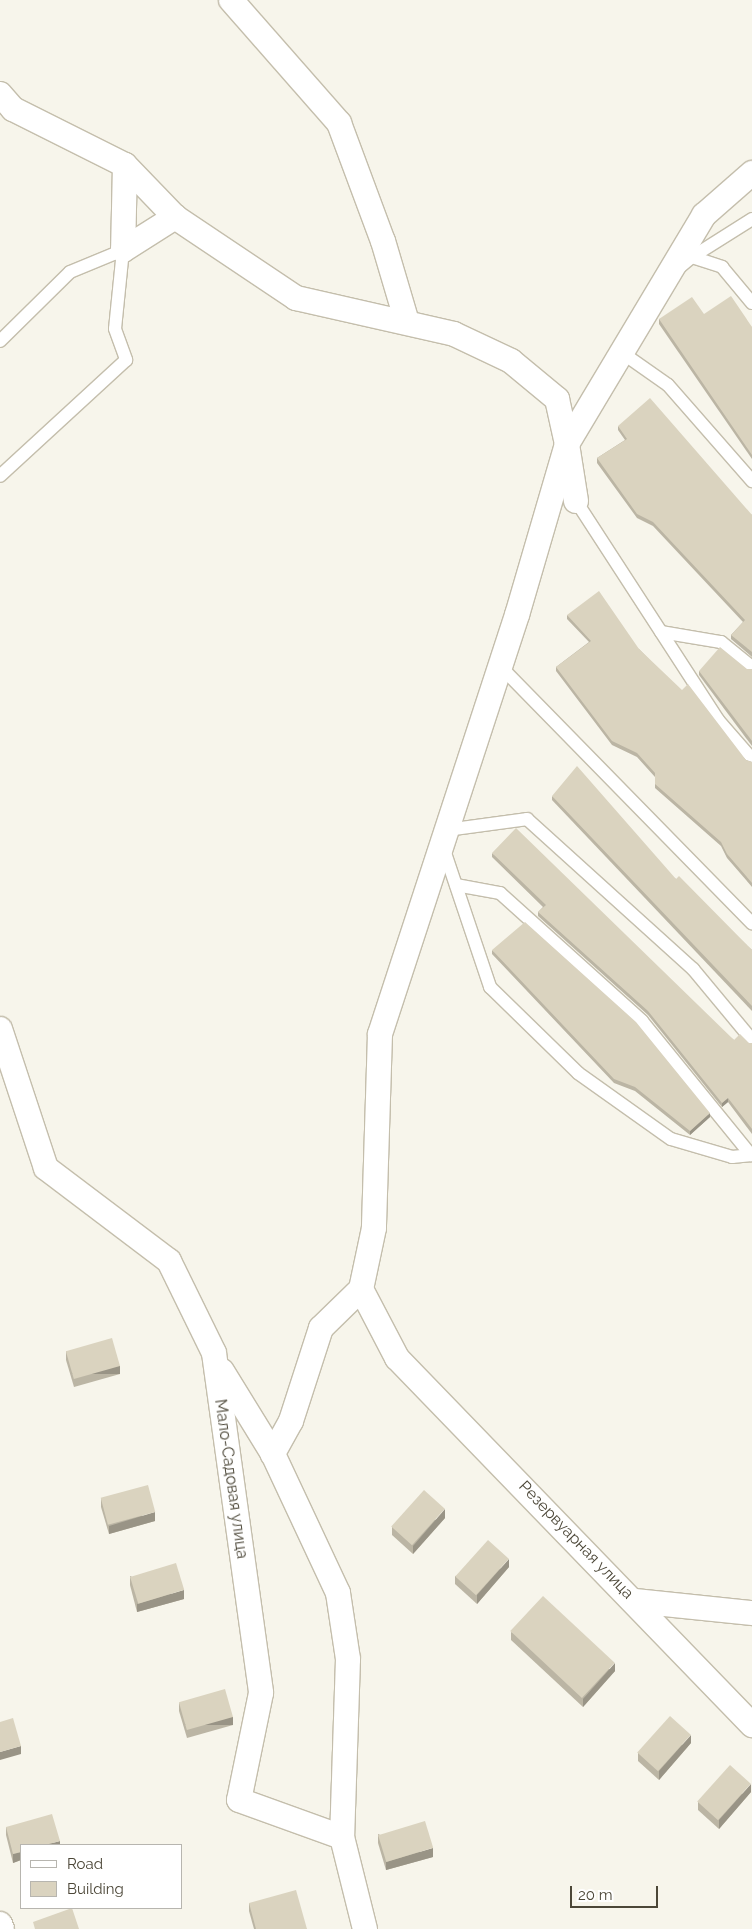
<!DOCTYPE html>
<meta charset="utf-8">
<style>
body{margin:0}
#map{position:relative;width:752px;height:1929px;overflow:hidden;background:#f7f5eb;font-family:Raleway,sans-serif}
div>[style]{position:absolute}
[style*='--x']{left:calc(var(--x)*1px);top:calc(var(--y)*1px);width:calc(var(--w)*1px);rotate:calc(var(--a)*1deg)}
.roads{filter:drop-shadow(1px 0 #c4beac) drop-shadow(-1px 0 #c4beac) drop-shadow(0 1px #c4beac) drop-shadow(0 -1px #c4beac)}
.lane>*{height:12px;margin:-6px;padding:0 6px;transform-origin:6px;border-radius:6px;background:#fff}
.street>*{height:24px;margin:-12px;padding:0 12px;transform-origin:12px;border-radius:12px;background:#fff}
.wall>*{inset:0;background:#bbb5a4}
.shaded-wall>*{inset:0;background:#999486;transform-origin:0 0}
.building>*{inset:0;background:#dad3bf;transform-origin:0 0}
span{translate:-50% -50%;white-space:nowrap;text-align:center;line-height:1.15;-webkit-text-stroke:4.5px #fff;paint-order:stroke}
.street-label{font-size:16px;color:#4c4738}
.legend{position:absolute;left:20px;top:1844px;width:162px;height:65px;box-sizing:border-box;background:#fff;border:1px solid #b7b5af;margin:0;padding:6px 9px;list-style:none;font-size:15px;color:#4c4738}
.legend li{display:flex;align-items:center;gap:10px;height:25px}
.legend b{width:25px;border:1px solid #b7b5af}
.scale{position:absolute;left:570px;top:1886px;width:88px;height:22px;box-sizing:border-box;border:2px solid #4c4738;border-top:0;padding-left:6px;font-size:15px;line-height:18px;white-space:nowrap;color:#4c4738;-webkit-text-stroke:4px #fff;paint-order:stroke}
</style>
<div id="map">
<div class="roads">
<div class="lane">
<div style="--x:692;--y:257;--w:71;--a:-32.3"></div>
<div style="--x:680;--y:267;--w:16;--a:-40"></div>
<div style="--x:692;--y:257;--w:32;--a:18"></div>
<div style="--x:722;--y:267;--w:47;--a:50.2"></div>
<div style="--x:0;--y:341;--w:98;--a:-44.6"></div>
<div style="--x:70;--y:272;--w:57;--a:-22.5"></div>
<div style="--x:123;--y:250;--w:79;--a:95.8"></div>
<div style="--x:115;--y:329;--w:33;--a:70"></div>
<div style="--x:126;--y:360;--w:171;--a:137.4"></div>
<div style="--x:621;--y:352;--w:57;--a:35.1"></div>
<div style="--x:668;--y:385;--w:128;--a:48.8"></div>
<div style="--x:576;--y:501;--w:261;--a:57"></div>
<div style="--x:718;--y:720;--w:52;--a:48.9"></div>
<div style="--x:661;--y:632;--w:61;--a:9.5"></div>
<div style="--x:721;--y:642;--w:40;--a:39"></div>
<div style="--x:501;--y:667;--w:359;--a:45.6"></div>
<div style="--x:447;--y:830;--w:81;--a:-7.8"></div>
<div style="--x:527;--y:819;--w:224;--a:42.1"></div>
<div style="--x:693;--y:969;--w:92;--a:50.3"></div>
<div style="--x:443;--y:847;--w:148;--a:71.4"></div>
<div style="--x:490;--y:987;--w:123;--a:44.3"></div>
<div style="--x:578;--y:1073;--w:114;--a:35.4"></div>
<div style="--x:671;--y:1139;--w:64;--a:16.4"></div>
<div style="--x:732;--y:1157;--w:20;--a:-6"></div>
<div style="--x:456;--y:885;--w:45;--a:10.3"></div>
<div style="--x:500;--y:893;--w:191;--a:42"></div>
<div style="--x:642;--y:1021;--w:173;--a:50.9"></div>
</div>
<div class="street">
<div style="--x:231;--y:0;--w:164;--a:48.7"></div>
<div style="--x:339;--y:123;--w:126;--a:69.6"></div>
<div style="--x:383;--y:241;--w:84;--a:73.5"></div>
<div style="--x:0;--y:94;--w:20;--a:49"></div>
<div style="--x:13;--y:109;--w:125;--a:26.6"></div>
<div style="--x:125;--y:165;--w:72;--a:46.1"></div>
<div style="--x:175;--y:217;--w:146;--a:33.8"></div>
<div style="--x:296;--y:298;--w:162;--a:12.8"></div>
<div style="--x:454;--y:334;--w:63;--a:25.3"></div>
<div style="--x:511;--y:361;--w:60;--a:39.6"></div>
<div style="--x:557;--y:399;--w:46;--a:77.5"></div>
<div style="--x:567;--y:444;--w:178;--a:106.3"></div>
<div style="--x:517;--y:615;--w:441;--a:108.1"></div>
<div style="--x:380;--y:1034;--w:194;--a:91.8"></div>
<div style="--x:374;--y:1228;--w:62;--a:102"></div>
<div style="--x:361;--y:1289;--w:56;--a:135.7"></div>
<div style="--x:321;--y:1328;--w:98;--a:107.9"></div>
<div style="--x:291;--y:1421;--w:38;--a:119"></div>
<div style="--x:125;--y:165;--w:85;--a:91.3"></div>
<div style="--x:123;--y:250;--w:62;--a:-32.4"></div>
<div style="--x:576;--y:501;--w:58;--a:-99"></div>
<div style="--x:567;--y:444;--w:267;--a:-59.1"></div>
<div style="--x:704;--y:215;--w:64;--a:-41.2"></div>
<div style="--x:0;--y:1029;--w:146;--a:71.7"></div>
<div style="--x:46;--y:1168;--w:154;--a:37.1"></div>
<div style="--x:169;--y:1261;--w:102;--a:63.9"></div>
<div style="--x:214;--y:1353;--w:343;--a:82.1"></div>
<div style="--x:261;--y:1693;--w:109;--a:101.6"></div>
<div style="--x:239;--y:1800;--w:109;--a:19.8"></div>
<div style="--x:342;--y:1837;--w:95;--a:76"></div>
<div style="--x:361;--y:1289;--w:78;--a:62.4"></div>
<div style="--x:397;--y:1358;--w:511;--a:45.95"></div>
<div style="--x:222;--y:1371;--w:97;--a:58.4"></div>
<div style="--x:273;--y:1454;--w:153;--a:64.9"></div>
<div style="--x:338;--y:1593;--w:67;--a:81.4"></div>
<div style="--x:348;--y:1659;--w:178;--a:91.9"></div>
<div style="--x:635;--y:1601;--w:118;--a:5.9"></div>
<div style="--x:0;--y:1924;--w:5;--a:68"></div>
</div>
</div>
<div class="wall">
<div style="clip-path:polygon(704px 314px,752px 327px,752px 459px,659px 324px,659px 319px)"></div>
<div style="clip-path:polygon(618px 426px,752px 515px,752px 657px,731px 639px,731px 635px,743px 622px,653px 526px,637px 518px,597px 463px,597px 458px,625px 440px,618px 430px)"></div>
<div style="clip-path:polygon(567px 615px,639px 649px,746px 760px,752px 762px,752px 887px,727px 858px,721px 846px,655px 788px,655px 777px,637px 757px,612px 745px,556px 671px,556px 667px,589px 642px,567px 619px)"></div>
<div style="clip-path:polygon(747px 669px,752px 669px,752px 746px,699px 675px,699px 671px)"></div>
<div style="clip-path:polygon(552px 796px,676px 879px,752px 950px,752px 1011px,552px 800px)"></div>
<div style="clip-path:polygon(492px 853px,734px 1040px,749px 1043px,752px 1043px,752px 1134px,728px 1102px,722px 1107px,648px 1015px,538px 916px,538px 912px,543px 907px,492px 857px)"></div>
<div style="clip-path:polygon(492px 950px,710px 1117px,690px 1135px,635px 1091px,614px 1083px,492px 954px)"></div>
<div style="clip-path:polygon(66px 1351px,120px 1374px,74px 1387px,66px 1360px)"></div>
<div style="clip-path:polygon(101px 1498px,155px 1521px,109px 1534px,101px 1507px)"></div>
<div style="clip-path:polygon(445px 1518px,413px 1554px,392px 1535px,392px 1527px)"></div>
<div style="clip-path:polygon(509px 1567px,477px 1604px,455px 1584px,455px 1576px)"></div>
<div style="clip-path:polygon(130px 1576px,184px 1599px,137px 1612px,130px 1585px)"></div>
<div style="clip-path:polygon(511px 1632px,615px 1671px,583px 1707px,511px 1640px)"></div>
<div style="clip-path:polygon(179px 1703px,233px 1725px,187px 1738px,179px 1711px)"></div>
<div style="clip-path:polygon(691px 1743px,659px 1780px,638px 1761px,638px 1753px)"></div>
<div style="clip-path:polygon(751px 1792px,719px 1829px,698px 1810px,698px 1802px)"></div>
<div style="clip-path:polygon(6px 1827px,60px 1845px,13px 1863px,6px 1835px)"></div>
<div style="clip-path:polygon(378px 1834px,433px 1857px,386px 1870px,378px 1843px)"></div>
<div style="clip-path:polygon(249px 1903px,307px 1929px,254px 1929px,249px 1911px)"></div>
</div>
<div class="shaded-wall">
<div style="clip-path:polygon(728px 1098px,728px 1102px,722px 1107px,722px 1103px)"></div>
<div style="clip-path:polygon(710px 1113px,710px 1117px,690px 1135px,690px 1131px)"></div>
<div style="left:120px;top:1366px;width:8px;height:48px;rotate:90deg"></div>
<div style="clip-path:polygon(445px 1509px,445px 1518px,413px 1554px,413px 1546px)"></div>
<div style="clip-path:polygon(155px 1512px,155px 1521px,109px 1534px,109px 1526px)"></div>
<div style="clip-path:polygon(509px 1559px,509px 1567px,477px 1604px,477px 1595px)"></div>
<div style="clip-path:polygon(184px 1590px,184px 1599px,137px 1612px,137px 1604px)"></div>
<div style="clip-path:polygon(615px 1663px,615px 1671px,583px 1707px,583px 1699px)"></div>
<div style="left:233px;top:1717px;width:8px;height:48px;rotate:90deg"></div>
<div style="clip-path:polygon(691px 1735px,691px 1743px,659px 1780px,659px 1771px)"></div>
<div style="clip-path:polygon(21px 1746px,21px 1754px,0 1760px,0 1752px)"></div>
<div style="clip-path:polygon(751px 1784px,751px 1792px,719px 1829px,719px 1820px)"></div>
<div style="clip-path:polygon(60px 1841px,60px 1845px,45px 1845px)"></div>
<div style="clip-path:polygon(433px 1848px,433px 1857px,386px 1870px,386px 1862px)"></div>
<div style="clip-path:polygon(21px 1852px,21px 1860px,13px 1863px,13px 1854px)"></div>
</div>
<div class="building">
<div style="clip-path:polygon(731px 296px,752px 327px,752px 455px,659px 319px,692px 297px,704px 314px)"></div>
<div style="clip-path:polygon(650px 398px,752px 515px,752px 652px,731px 635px,745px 620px,653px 522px,637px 514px,597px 458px,627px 439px,618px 426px)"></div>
<div style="clip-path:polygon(599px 591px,639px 649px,682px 690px,688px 684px,746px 760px,752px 762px,752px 883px,727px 854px,721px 842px,655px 784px,655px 773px,637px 753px,612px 741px,556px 667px,591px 641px,567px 615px)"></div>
<div style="clip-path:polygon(720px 647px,747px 669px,752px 669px,752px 741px,699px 671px)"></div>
<div style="clip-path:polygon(577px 766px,676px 879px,679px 876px,752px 950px,752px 1006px,552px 796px)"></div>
<div style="clip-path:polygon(516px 828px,734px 1040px,740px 1034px,749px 1043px,752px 1043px,752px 1129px,728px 1098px,722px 1103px,648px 1011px,538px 912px,546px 905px,492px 853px)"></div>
<div style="clip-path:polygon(525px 922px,636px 1022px,710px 1113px,690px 1131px,635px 1087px,614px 1079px,492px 950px)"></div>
<div style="left:112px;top:1338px;width:29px;height:48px;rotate:74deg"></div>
<div style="left:148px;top:1485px;width:28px;height:49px;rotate:75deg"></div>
<div style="left:424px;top:1490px;width:28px;height:49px;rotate:42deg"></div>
<div style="left:488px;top:1540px;width:28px;height:49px;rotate:42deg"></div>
<div style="left:176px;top:1563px;width:28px;height:48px;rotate:73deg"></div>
<div style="left:543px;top:1596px;width:98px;height:48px;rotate:43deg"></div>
<div style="left:225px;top:1689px;width:29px;height:48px;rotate:74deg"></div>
<div style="left:670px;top:1716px;width:28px;height:49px;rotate:42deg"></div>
<div style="clip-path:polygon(13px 1718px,21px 1746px,0 1752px,0 1722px)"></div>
<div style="left:730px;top:1765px;width:28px;height:49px;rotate:42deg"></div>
<div style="clip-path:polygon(52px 1814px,60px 1841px,45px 1845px,21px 1845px,21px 1852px,13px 1854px,6px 1827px)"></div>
<div style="left:425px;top:1821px;width:28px;height:49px;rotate:73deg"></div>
<div style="clip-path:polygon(296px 1890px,307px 1929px,256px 1929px,249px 1903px)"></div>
<div style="clip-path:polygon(72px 1908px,79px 1929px,35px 1929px,33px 1922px)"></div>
</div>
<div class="street-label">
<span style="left:231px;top:1479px;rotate:82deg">Мало-Садовая улица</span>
<span style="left:576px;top:1540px;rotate:46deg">Резервуарная улица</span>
</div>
<ul class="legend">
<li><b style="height:6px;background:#fff"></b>Road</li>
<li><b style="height:14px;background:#dad3bf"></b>Building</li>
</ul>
<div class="scale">20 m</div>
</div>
